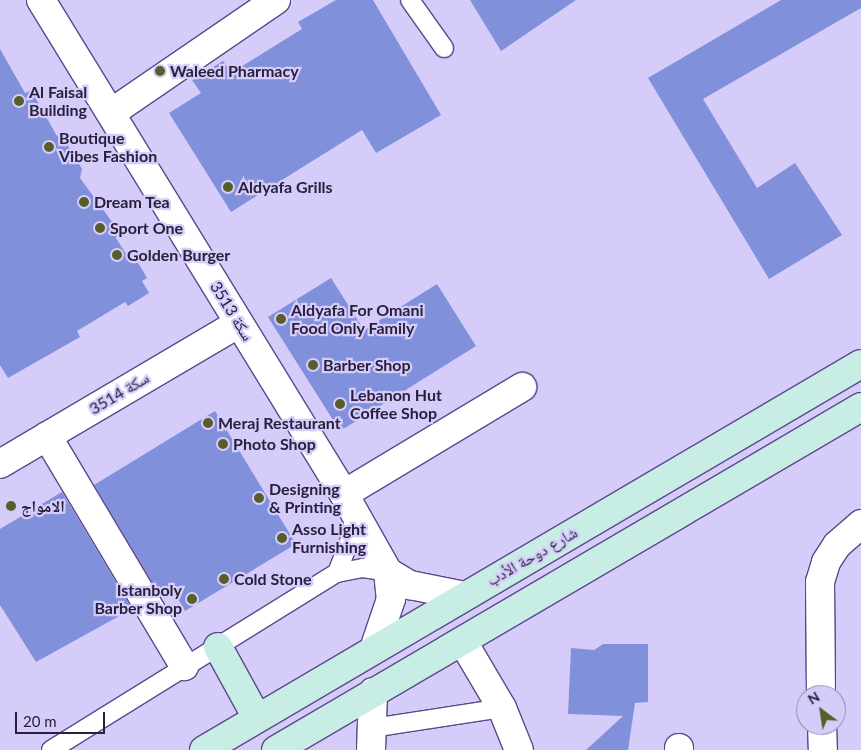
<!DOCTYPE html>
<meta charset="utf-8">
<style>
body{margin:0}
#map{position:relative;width:861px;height:750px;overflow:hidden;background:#d5ccfa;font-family:Lato,"Noto Naskh Arabic",sans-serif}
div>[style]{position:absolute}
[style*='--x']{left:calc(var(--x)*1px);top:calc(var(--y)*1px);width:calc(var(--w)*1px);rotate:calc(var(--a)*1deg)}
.building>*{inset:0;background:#8190da}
.roads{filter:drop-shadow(1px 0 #5b488b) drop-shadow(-1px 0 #5b488b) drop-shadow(0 1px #5b488b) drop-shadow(0 -1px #5b488b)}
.service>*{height:18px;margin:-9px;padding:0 9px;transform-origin:9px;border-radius:9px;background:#fff}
.minor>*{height:28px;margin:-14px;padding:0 14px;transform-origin:14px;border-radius:14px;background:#fff}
.secondary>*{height:28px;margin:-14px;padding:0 14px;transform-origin:14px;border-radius:14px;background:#c7ede4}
.dots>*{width:14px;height:14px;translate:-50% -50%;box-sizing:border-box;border:2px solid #d5ccfa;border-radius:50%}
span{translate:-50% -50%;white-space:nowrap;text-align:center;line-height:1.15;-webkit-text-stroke:4.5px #d5ccfa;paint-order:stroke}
.poi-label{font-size:16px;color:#28203d;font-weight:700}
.left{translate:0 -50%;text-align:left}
.right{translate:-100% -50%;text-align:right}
.street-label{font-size:16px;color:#28203d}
.north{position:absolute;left:796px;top:685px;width:50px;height:50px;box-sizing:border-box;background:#d5ccfa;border:1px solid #9087ae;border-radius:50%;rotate:329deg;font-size:14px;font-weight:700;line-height:20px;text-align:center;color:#28203d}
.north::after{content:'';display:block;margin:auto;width:18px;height:22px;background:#575d2b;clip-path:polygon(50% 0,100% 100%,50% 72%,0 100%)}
.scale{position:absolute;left:15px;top:712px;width:90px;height:22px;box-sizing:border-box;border:2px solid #28203d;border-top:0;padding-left:6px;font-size:15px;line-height:18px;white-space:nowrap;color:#28203d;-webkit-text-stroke:4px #d5ccfa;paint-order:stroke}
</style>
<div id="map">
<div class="building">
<div style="clip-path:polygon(336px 0,373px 0,441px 115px,376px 153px,362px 130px,231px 212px,169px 113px,201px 93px,192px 80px,223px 61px,231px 73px,302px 29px,298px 22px)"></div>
<div style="clip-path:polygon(470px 0,576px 0,501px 51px)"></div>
<div style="clip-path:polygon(781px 0,861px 0,861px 8px,703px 99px,757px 188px,795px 163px,842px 235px,769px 279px,648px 78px)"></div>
<div style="clip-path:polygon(0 49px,25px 93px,31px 90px,57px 136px,61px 134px,82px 169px,80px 178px,118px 230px,116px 238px,129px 259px,137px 261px,147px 278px,142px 281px,149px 293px,128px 306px,125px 302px,77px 331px,80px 337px,8px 378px,0 365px)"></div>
<div style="clip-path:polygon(331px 278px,364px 330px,437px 284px,476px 346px,340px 431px,268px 317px)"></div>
<div style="clip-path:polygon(215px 411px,296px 544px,185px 611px,171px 587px,159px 594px,94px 485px)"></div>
<div style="clip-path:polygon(62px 492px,132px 609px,36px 662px,0 605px,0 529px)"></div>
<div style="clip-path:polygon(603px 644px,648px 644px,648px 702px,635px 703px,628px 750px,586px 750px,623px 716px,568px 714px,571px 648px,594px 650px)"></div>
</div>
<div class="roads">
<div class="service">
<div style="--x:410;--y:0;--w:59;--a:54.7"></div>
<div style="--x:337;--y:573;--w:33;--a:-69"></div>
<div style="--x:349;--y:542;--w:30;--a:-78"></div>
<div style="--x:372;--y:728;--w:132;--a:-8.7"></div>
<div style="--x:51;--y:750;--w:336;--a:-31.8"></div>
<div style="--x:337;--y:573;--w:26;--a:-11"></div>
<div style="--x:363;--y:568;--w:25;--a:9"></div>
</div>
<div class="minor">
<div style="--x:41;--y:0;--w:580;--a:58.48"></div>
<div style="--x:344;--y:494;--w:90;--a:60.6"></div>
<div style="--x:388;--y:572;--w:27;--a:84"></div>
<div style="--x:391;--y:599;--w:53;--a:108.8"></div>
<div style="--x:111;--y:113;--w:200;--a:-34.4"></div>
<div style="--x:47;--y:436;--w:268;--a:59.2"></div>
<div style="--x:0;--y:464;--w:277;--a:-30.5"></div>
<div style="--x:344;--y:494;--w:208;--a:-31"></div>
<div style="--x:388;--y:572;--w:26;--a:31"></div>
<div style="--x:410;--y:585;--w:56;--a:11.3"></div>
<div style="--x:463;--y:642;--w:77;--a:59.4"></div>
<div style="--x:502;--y:708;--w:45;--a:68"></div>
<div style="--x:821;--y:695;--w:113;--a:-90.5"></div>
<div style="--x:820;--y:582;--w:21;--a:-73"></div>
<div style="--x:826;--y:562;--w:20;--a:-57"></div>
<div style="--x:837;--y:545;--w:32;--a:-41"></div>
<div style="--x:822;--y:725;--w:25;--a:88"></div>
<div style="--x:371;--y:750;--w:58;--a:-88"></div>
<div style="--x:679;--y:750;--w:2;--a:-90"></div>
</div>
<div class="secondary">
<div style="--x:218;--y:647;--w:81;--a:61.2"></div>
<div style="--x:204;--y:750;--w:762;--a:-30.44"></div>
<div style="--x:276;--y:750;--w:678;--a:-30.38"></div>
</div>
</div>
<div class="dots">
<div style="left:160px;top:71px;background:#575d2b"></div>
<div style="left:19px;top:101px;background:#575d2b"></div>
<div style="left:49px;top:147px;background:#575d2b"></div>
<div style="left:228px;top:187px;background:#575d2b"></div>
<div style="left:84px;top:202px;background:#575d2b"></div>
<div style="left:100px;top:228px;background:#575d2b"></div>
<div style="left:117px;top:255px;background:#575d2b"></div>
<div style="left:281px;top:319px;background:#575d2b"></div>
<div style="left:313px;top:365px;background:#575d2b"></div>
<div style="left:340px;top:404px;background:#575d2b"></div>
<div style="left:208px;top:423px;background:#575d2b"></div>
<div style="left:223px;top:444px;background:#575d2b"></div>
<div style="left:259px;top:498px;background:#575d2b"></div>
<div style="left:11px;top:506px;background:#575d2b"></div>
<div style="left:282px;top:538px;background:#575d2b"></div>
<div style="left:224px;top:579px;background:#575d2b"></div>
<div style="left:192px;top:599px;background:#575d2b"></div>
</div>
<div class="poi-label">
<span class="left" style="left:170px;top:71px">Waleed Pharmacy</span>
<span class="left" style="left:29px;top:101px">Al Faisal<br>Building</span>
<span class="left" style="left:59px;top:147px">Boutique<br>Vibes Fashion</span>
<span class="left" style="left:238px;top:187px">Aldyafa Grills</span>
<span class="left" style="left:94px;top:202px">Dream Tea</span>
<span class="left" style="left:110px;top:228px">Sport One</span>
<span class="left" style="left:127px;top:255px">Golden Burger</span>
<span class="left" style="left:291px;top:319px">Aldyafa For Omani<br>Food Only Family</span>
<span class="left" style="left:323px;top:365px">Barber Shop</span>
<span class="left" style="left:350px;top:404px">Lebanon Hut<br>Coffee Shop</span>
<span class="left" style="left:218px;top:423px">Meraj Restaurant</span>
<span class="left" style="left:233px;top:444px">Photo Shop</span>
<span class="left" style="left:269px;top:498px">Designing<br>&amp; Printing</span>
<span class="left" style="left:21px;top:506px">الامواج</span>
<span class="left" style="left:292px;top:538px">Asso Light<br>Furnishing</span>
<span class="left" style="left:234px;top:579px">Cold Stone</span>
<span class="right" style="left:182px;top:599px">Istanboly<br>Barber Shop</span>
</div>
<div class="street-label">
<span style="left:232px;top:311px;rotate:58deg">سكة 3513</span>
<span style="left:119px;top:393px;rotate:-31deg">سكة 3514</span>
<span style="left:532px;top:556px;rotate:-30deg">شارع دوحة الأدب</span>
</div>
<div class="north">N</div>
<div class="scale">20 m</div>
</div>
